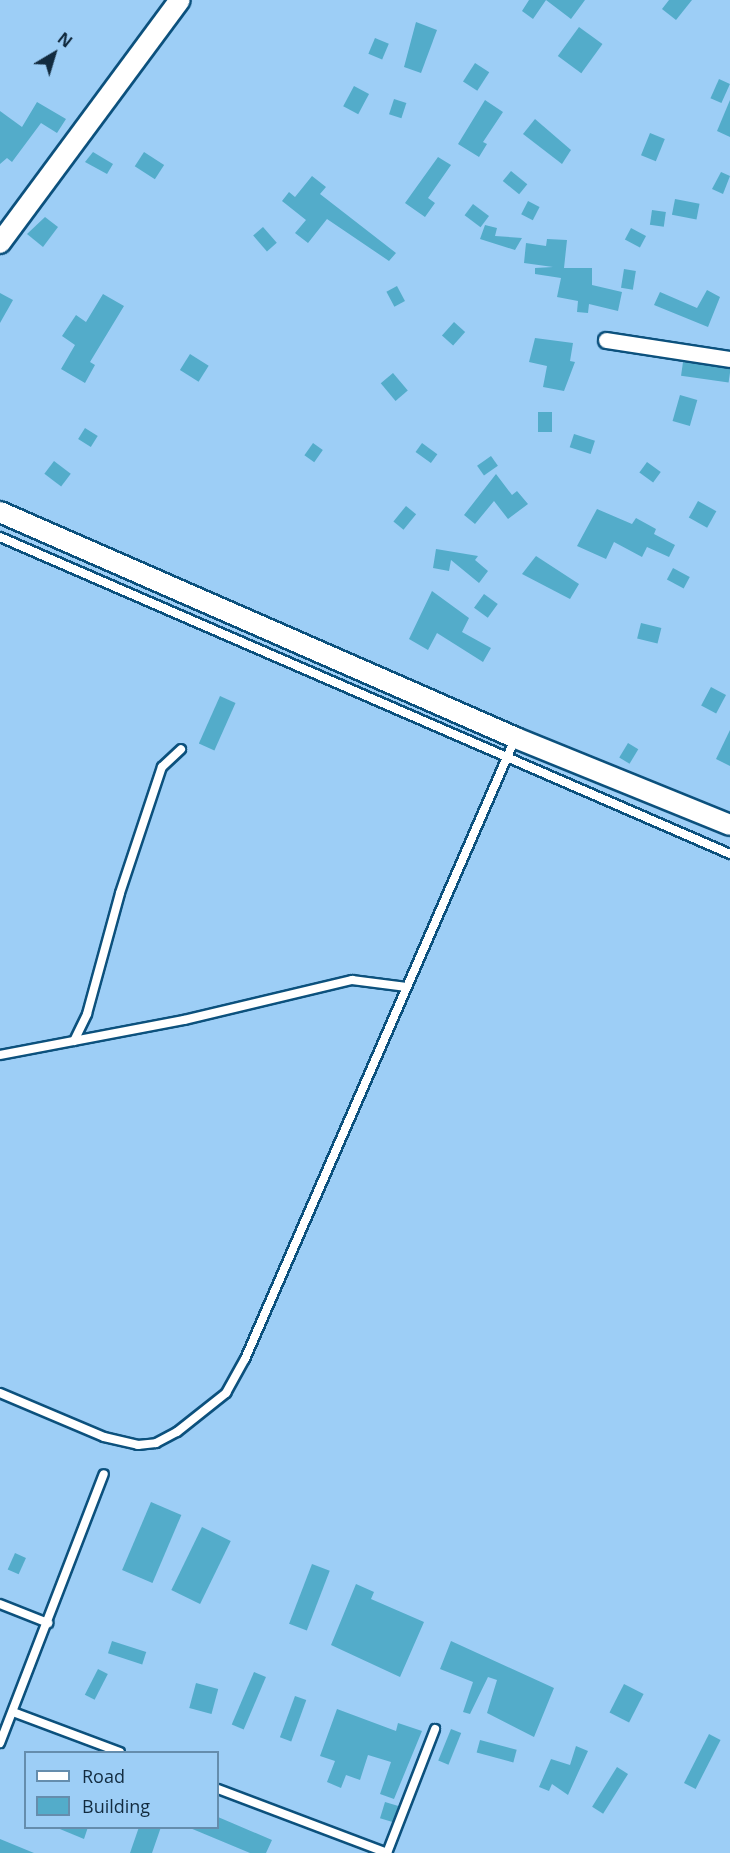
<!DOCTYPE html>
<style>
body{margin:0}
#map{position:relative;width:730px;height:1853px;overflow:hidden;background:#9dcef6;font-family:"Open Sans",sans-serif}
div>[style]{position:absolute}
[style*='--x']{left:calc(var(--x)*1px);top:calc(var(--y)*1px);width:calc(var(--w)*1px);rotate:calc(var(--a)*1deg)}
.building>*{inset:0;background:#53acca;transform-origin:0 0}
.roads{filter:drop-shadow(2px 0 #0c517d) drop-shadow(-2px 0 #0c517d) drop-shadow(0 2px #0c517d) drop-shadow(0 -2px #0c517d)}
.service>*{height:8px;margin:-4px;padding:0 4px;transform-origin:4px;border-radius:4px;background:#fff}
.minor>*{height:15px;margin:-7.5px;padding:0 7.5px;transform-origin:7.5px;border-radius:7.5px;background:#fff}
.tertiary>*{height:20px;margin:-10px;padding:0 10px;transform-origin:10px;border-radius:10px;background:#fff}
span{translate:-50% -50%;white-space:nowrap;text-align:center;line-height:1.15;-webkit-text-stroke:4.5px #9dcef6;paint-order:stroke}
.legend{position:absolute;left:24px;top:1751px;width:195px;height:78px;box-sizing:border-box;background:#9dcef6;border:2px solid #658dad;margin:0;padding:8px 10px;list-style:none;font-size:18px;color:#122b3f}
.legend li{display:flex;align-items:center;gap:12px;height:30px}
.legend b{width:30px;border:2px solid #658dad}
.north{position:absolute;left:24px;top:24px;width:60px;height:60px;-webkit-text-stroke:4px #9dcef6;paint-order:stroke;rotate:38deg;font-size:16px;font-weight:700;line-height:24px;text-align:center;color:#122b3f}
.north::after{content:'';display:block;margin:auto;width:21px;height:27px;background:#122b3f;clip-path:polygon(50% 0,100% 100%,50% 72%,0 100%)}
</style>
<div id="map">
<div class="building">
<div style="clip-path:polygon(529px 0,585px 0,571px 19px,546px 0,533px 19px,522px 11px)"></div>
<div style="clip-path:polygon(669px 0,692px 0,676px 20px,662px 9px)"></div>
<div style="clip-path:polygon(416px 22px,437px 30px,421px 73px,404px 67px)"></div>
<div style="left:579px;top:27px;width:29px;height:36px;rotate:36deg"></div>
<div style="left:375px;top:38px;width:15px;height:17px;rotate:23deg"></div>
<div style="left:475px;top:63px;width:17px;height:22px;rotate:33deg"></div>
<div style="left:719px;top:79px;width:12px;height:21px;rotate:24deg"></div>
<div style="left:354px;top:86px;width:17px;height:23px;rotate:28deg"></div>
<div style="left:394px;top:99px;width:13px;height:16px;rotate:18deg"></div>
<div style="clip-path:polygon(485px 100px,503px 112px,483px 142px,487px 144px,479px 157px,458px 144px)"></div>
<div style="clip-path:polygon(730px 100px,730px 137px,717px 131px)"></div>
<div style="clip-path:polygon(37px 102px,66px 119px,57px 133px,41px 123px,12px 162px,7px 158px,0 164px,0 111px,22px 127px)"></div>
<div style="clip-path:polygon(535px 119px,571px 150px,562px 164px,523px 134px)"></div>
<div style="left:650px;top:133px;width:16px;height:24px;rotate:22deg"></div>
<div style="clip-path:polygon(93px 152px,113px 164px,107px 174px,85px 162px)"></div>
<div style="left:144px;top:152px;width:24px;height:17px;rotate:33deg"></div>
<div style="clip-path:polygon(438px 157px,451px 165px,428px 198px,435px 203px,425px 217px,405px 203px)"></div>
<div style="left:511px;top:171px;width:21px;height:13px;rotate:39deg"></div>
<div style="clip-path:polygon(721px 172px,730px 176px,723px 194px,712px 189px)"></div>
<div style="clip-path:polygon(312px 176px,326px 187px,320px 194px,396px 253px,389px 261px,327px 219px,308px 243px,295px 233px,306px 220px,282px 201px,289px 192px,295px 197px)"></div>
<div style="left:675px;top:199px;width:25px;height:16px;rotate:11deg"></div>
<div style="left:528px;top:201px;width:13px;height:15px;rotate:27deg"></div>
<div style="left:473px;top:204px;width:20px;height:14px;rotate:37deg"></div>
<div style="left:652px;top:210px;width:14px;height:15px;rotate:8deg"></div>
<div style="clip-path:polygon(45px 217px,58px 227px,43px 247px,27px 234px)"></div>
<div style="clip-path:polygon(485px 225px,497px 228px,495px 236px,522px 238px,515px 250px,480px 239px)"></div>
<div style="left:263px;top:227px;width:21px;height:13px;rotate:49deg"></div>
<div style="left:631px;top:228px;width:17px;height:13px;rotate:28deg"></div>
<div style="clip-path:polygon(547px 239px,567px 240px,564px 268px,592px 268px,592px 285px,622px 292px,618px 311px,589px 304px,588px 313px,577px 312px,578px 301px,557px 297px,561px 278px,535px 274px,535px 268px,553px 267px,524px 263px,526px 243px,546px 246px)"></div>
<div style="left:624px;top:269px;width:12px;height:19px;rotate:9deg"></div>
<div style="left:397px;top:286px;width:17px;height:12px;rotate:62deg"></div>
<div style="clip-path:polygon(707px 290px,720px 297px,708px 327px,654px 305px,660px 292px,697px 308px)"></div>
<div style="clip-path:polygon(0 293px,13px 300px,0 323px)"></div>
<div style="clip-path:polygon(103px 294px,124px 306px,90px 362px,95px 365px,85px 383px,61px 369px,75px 345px,62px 336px,76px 315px,86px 322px)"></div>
<div style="left:454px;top:322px;width:15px;height:18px;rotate:42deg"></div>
<div style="clip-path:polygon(535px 338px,573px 343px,570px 361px,575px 362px,564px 391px,543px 387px,547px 366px,529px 362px)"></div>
<div style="left:190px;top:354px;width:22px;height:19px;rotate:32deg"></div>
<div style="left:683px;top:362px;width:48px;height:14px;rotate:8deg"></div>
<div style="left:393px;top:373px;width:23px;height:16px;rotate:50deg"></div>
<div style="left:680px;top:395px;width:18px;height:27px;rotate:16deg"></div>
<div style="left:538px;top:412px;width:14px;height:20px"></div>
<div style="left:85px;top:428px;width:15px;height:13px;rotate:32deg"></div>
<div style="left:574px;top:434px;width:22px;height:14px;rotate:18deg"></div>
<div style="left:313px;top:443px;width:12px;height:15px;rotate:35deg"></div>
<div style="left:422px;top:443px;width:19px;height:11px;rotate:36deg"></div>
<div style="left:491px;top:456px;width:12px;height:17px;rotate:55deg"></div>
<div style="left:54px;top:461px;width:21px;height:16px;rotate:37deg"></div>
<div style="left:647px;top:462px;width:17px;height:13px;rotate:36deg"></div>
<div style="clip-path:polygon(496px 474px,512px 495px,517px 491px,528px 504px,508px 519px,494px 501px,475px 524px,464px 515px)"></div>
<div style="left:698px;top:501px;width:21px;height:19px;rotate:29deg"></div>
<div style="left:406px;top:506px;width:13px;height:20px;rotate:39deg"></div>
<div style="clip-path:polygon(597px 509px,632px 524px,636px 518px,656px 529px,654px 534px,675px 545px,669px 557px,647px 547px,642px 557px,614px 542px,606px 559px,577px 546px)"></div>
<div style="clip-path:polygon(436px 549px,478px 556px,475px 560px,488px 571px,479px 583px,451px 560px,449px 571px,433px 568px)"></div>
<div style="clip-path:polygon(536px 556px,579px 584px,570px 599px,522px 574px)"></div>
<div style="left:673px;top:568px;width:19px;height:13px;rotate:28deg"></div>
<div style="clip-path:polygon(432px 591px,469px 618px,462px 632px,491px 648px,483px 662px,437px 633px,428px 650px,409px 639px)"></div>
<div style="left:484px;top:594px;width:17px;height:17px;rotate:36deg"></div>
<div style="left:641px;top:623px;width:21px;height:16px;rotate:14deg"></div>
<div style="left:711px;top:687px;width:17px;height:21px;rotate:28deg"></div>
<div style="left:220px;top:696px;width:17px;height:52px;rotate:24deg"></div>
<div style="clip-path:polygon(730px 730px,730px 766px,716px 759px)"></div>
<div style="left:628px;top:743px;width:12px;height:17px;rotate:31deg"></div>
<div style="left:151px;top:1502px;width:33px;height:74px;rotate:23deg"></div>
<div style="left:202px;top:1527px;width:32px;height:70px;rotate:26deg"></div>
<div style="left:15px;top:1553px;width:12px;height:18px;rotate:24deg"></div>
<div style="left:312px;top:1564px;width:19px;height:64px;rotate:21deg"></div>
<div style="clip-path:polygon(356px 1584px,374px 1592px,371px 1599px,424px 1622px,400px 1677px,331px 1645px)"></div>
<div style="left:112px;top:1641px;width:36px;height:13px;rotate:18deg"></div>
<div style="clip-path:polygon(451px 1641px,554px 1688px,534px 1737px,487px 1713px,497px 1680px,488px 1677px,470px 1714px,463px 1712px,473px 1682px,440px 1669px)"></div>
<div style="left:98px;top:1669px;width:11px;height:29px;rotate:27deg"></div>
<div style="left:254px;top:1672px;width:13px;height:57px;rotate:23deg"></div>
<div style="left:196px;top:1683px;width:23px;height:26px;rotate:15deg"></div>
<div style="left:624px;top:1684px;width:22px;height:32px;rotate:27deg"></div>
<div style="left:295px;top:1696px;width:12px;height:44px;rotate:20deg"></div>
<div style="clip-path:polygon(337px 1709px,396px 1731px,398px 1723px,422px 1731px,394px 1799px,380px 1794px,391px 1762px,368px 1755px,360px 1780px,346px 1775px,341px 1788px,327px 1782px,335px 1761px,320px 1756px)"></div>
<div style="left:451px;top:1729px;width:11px;height:34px;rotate:22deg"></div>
<div style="left:709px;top:1734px;width:13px;height:55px;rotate:27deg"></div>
<div style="left:480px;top:1740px;width:38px;height:13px;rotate:15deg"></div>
<div style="clip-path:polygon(576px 1746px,588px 1751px,568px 1795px,552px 1784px,549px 1791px,539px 1787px,551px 1759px,570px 1765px)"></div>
<div style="left:617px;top:1767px;width:13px;height:47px;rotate:32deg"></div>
<div style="left:385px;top:1802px;width:14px;height:17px;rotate:17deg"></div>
<div style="clip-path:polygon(218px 1817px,272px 1840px,266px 1853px,250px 1853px,190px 1828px,218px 1827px)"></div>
<div style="clip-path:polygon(55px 1827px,88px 1827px,84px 1839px)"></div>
<div style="clip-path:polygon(139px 1827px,161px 1827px,152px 1853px,130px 1853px)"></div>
<div style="clip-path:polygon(0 1839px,34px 1853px,0 1853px)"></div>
</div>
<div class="roads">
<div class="service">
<div style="--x:0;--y:537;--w:796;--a:23.47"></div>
<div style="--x:74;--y:1041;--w:30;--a:-64"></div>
<div style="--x:87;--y:1014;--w:125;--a:-74.7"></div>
<div style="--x:120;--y:893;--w:133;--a:-71.6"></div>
<div style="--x:162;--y:767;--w:26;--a:-43"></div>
<div style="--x:0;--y:1055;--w:187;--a:-10.8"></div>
<div style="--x:184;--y:1020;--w:173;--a:-13.4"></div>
<div style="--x:352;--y:980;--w:55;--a:7.3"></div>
<div style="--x:0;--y:1393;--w:113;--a:22.9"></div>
<div style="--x:104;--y:1437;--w:35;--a:13"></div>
<div style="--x:138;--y:1445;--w:18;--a:-6"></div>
<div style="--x:156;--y:1443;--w:24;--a:-28"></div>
<div style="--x:177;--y:1432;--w:63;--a:-38.5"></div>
<div style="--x:226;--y:1393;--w:39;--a:-61"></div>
<div style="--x:245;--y:1359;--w:676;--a:-66.47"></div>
<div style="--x:0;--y:1604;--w:52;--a:21.6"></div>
<div style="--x:13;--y:1712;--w:114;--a:20.5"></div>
<div style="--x:0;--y:1743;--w:288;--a:-68.9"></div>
<div style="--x:218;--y:1789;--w:181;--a:20.7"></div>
<div style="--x:387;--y:1853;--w:133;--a:-68.8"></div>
</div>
<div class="minor">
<div style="--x:606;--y:340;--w:125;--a:8.7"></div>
</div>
<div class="tertiary">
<div style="--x:0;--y:243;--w:302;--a:-53.5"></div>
<div style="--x:0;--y:512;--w:563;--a:23.65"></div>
<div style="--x:516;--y:738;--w:231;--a:22.1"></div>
</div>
</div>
<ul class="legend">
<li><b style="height:8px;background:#fff"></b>Road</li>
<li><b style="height:16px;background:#53acca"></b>Building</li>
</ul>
<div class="north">N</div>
</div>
